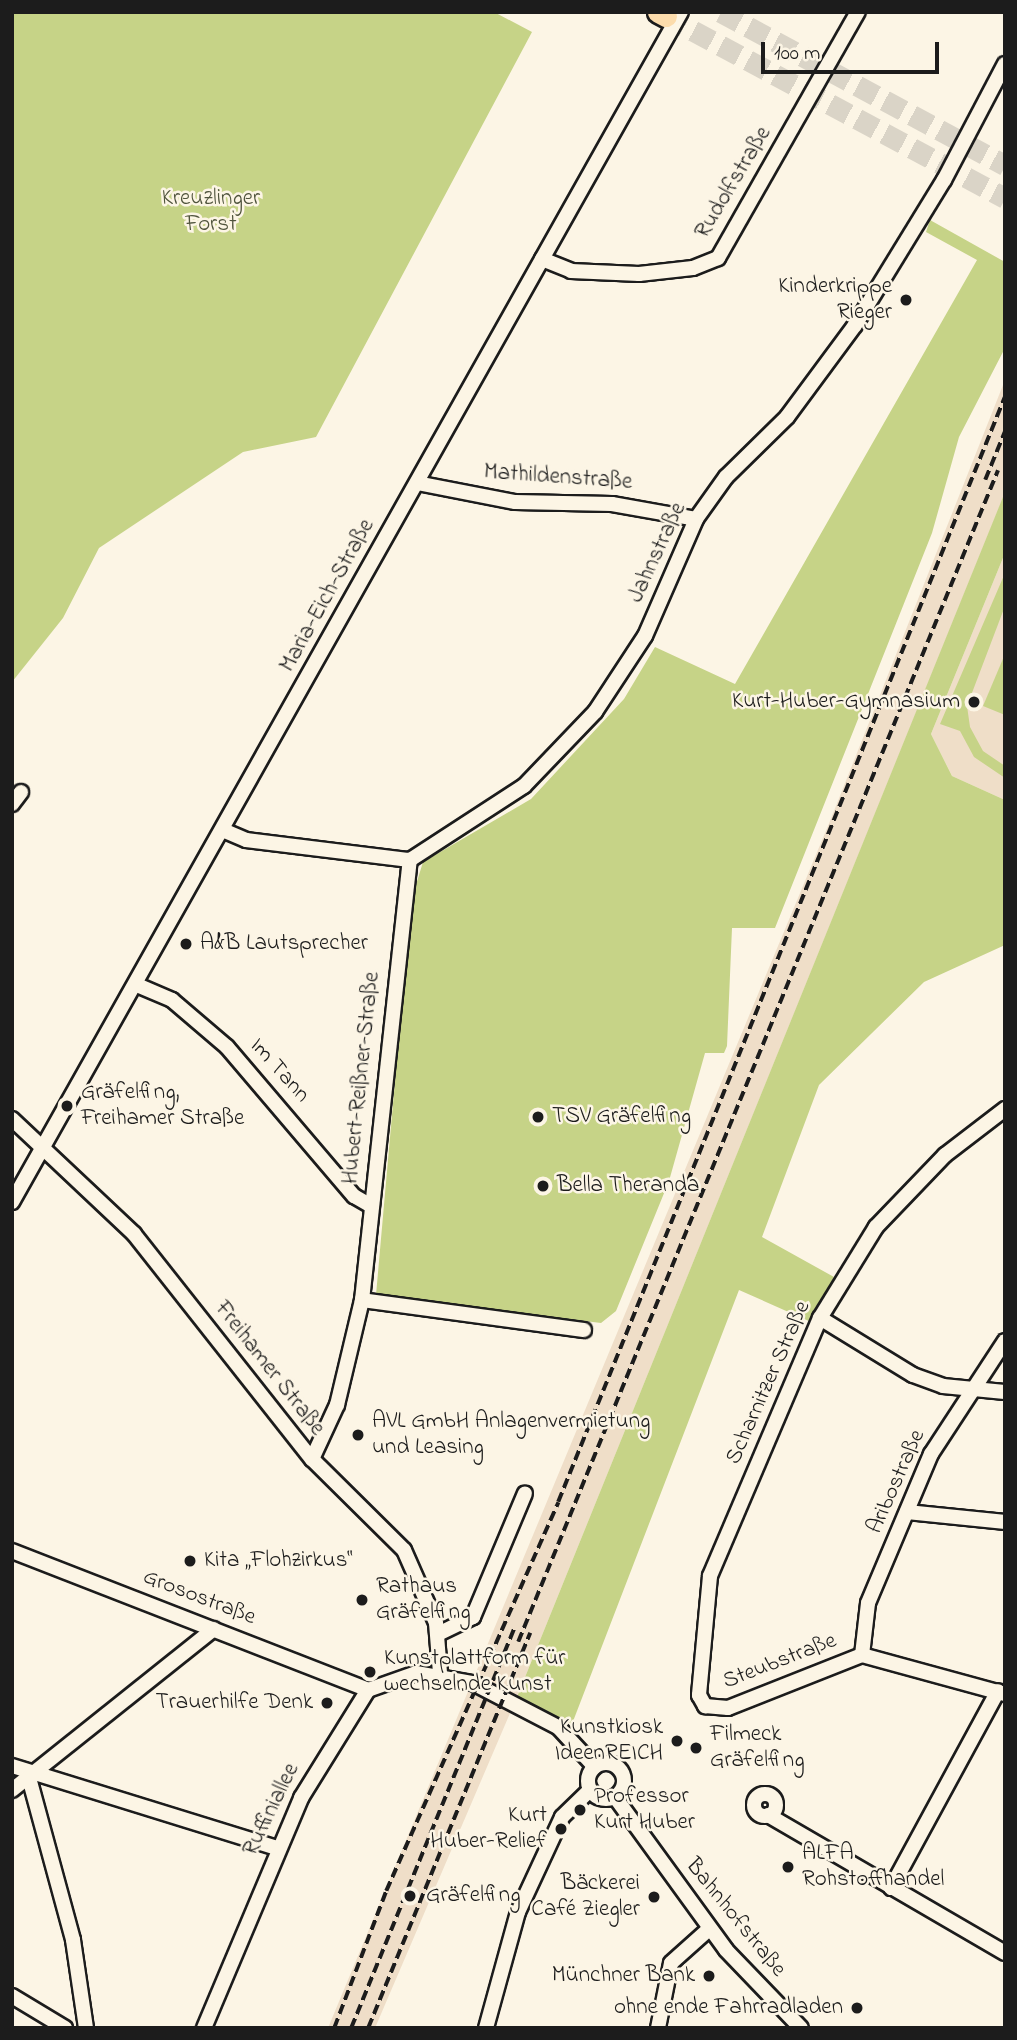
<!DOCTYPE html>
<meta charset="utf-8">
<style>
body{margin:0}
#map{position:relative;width:1017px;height:2040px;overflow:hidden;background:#fcf5e5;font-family:"Indie Flower",sans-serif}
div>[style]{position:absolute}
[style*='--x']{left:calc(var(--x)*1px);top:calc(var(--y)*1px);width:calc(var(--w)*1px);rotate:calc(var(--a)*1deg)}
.built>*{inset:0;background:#efdec8}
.green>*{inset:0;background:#c6d387}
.highway-tunnel>*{height:21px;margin-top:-10.5px;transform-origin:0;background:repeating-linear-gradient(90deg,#dad4c7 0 21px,transparent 0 31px)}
.roads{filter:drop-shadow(2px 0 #1c1c1c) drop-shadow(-2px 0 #1c1c1c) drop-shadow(0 2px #1c1c1c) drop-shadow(0 -2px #1c1c1c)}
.minor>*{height:14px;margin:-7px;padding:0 7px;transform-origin:7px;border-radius:7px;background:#fcf5e5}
.minor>.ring{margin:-7px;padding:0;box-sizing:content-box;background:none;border:14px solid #fcf5e5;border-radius:50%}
.highway>*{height:21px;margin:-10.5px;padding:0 10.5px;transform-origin:10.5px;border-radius:10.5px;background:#fcdcac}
.rail>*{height:3.5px;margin-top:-1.75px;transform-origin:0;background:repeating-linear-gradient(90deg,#1c1c1c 0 10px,transparent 0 15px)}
.dots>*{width:19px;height:19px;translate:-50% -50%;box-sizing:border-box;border:4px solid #fcf5e5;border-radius:50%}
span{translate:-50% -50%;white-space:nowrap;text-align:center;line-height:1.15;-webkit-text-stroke:5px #fcf5e5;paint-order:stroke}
.street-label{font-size:23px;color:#1c1c1c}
.park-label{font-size:23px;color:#4f533c}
.poi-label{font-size:23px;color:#1c1c1c}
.right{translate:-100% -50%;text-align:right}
.left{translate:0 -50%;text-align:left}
.frame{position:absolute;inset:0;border:14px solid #1c1c1c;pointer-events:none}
.scale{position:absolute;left:761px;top:42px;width:178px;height:32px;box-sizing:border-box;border:4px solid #1c1c1c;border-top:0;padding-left:9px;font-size:21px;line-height:24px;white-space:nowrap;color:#1c1c1c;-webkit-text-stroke:5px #fcf5e5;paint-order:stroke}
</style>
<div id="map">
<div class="built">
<div style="clip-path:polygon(1005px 380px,1005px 493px,517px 1697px,375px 2028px,328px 2028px,830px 821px)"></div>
<div style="clip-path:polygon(1005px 553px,1005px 800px,952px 776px,931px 734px)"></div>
</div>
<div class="green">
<div style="clip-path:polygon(12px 12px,494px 12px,532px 32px,316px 437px,243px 452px,99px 548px,63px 618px,12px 682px)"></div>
<div style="clip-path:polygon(930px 220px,1005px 262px,1005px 348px,959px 437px,932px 533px,775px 928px,732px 928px,727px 1046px,724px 1053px,705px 1053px,669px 1181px,616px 1311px,601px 1323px,376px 1295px,411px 901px,423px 862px,531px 799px,624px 699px,655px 647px,735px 684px,977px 260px,926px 232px)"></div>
<div style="clip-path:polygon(1005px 492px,1005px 553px,931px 734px,952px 776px,1005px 800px,1005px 945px,924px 982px,819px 1085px,762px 1237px,834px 1277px,811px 1322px,739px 1290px,572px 1724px,517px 1697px)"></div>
<div style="clip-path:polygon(1005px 573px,1005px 606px,967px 706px,970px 727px,983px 751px,1005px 766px,1005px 778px,974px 757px,960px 731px,940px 724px)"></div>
<div style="clip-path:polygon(1005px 654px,1005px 715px,983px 706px)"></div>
</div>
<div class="highway-tunnel">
<div style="--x:721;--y:12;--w:323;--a:28.3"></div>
<div style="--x:666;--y:16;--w:385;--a:28.2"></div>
</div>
<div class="roads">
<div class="minor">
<div style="--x:542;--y:259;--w:31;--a:22"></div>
<div style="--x:571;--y:271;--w:68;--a:2.5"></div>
<div style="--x:639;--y:274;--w:54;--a:-6.3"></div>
<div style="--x:693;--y:268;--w:27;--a:-22"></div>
<div style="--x:718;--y:258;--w:283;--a:-60.4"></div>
<div style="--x:417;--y:483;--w:100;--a:11"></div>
<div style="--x:515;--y:502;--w:97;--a:1.2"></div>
<div style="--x:612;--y:504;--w:85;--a:10.1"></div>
<div style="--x:12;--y:804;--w:15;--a:-53"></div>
<div style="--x:225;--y:831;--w:23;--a:23"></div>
<div style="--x:246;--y:840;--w:165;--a:7"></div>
<div style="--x:410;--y:860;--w:136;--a:-33"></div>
<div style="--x:524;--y:786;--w:103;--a:-46.2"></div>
<div style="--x:595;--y:712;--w:91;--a:-56.7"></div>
<div style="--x:645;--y:636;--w:128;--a:-66.4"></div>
<div style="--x:696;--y:519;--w:52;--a:-54.5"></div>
<div style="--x:726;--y:477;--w:86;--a:-44.5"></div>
<div style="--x:787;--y:417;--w:114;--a:-53.5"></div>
<div style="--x:855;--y:325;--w:170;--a:-58.5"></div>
<div style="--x:944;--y:180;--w:131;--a:-62.3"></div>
<div style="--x:137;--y:985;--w:38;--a:23"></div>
<div style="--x:172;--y:1000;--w:72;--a:40.5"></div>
<div style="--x:227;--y:1047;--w:196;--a:49.6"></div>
<div style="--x:354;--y:1196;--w:20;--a:30"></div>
<div style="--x:1005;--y:1109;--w:76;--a:142.5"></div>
<div style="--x:945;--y:1155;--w:100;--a:133.8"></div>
<div style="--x:876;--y:1227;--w:107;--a:121.6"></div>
<div style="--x:820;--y:1318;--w:280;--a:113.1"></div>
<div style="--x:710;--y:1576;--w:120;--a:95.3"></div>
<div style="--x:699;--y:1695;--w:13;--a:61"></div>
<div style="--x:705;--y:1706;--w:23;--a:5"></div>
<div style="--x:728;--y:1708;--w:144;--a:-21.6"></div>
<div style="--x:862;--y:1655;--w:148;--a:15.3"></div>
<div style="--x:12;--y:1119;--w:168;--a:43.3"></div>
<div style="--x:134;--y:1234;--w:287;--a:51.7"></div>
<div style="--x:312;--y:1459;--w:129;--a:44.7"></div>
<div style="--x:404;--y:1550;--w:80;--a:66.3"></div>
<div style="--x:436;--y:1623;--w:50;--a:85.4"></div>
<div style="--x:12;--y:1202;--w:1365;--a:-60.66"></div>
<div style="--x:362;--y:1300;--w:224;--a:7.7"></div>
<div style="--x:820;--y:1318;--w:109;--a:31.5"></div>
<div style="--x:913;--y:1375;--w:32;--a:20"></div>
<div style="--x:943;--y:1386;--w:62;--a:5.5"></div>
<div style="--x:312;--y:1459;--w:60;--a:-65.2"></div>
<div style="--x:337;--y:1405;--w:108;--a:-76.6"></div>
<div style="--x:362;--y:1300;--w:443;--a:-83.8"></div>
<div style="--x:907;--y:1512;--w:99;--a:5.8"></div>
<div style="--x:12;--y:1551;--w:382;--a:21.3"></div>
<div style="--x:438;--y:1634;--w:39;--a:-26"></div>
<div style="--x:473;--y:1617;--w:134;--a:-67.2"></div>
<div style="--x:862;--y:1655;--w:52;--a:-83.4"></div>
<div style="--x:868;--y:1603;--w:162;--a:-67.1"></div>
<div style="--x:931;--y:1454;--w:135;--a:-56.8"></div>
<div class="ring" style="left:588px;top:1763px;width:22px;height:22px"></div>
<div style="--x:12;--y:1766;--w:277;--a:17.2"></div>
<div style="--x:28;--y:1774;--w:172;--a:74.8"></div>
<div style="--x:73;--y:1940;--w:89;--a:81.6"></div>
<div style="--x:12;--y:1790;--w:258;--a:-38.6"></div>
<div class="ring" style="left:754px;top:1794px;width:8px;height:8px"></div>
<div style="--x:615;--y:1797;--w:189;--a:54"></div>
<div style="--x:726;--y:1950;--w:108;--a:46.1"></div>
<div style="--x:768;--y:1815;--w:274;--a:30.2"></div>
<div style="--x:891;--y:1888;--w:224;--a:-61.5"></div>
<div style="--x:12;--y:1996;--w:62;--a:31.1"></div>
<div style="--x:204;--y:2028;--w:250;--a:-67.1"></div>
<div style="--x:301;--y:1798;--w:127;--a:-58.2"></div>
<div style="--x:368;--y:1690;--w:51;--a:-19.5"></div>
<div style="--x:416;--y:1673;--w:58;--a:10"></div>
<div style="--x:473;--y:1683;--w:96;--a:27.4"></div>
<div style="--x:558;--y:1727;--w:54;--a:47.2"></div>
<div style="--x:486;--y:2028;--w:120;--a:-74.6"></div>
<div style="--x:518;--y:1912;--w:105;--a:-65.1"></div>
<div style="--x:562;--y:1817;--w:39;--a:-44"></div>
<div style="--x:658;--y:2028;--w:66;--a:-78.7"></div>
<div style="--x:671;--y:1963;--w:51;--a:-41.8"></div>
</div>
<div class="highway">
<div style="--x:658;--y:12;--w:9;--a:27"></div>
</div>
</div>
<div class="rail">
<div style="--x:985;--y:480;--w:53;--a:-67.8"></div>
<div style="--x:518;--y:1642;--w:1266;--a:-67.73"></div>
<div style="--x:334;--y:2028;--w:147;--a:-69.2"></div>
<div style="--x:386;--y:1891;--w:425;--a:-66.1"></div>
<div style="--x:558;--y:1502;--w:1193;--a:-67.99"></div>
<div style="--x:351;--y:2028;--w:434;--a:-67.8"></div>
<div style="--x:368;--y:2028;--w:427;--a:-67.7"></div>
</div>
<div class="dots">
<div style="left:906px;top:300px;background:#1c1c1c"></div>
<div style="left:974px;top:702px;background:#1c1c1c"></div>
<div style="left:186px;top:944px;background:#1c1c1c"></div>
<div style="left:67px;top:1106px;background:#1c1c1c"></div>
<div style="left:538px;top:1117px;background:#1c1c1c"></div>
<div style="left:543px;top:1186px;background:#1c1c1c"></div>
<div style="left:358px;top:1435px;background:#1c1c1c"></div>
<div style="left:190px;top:1561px;background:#1c1c1c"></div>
<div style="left:362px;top:1600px;background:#1c1c1c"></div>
<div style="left:370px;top:1672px;background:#1c1c1c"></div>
<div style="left:327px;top:1703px;background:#1c1c1c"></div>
<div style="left:677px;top:1741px;background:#1c1c1c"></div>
<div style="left:696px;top:1748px;background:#1c1c1c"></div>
<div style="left:580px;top:1810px;background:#1c1c1c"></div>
<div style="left:561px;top:1829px;background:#1c1c1c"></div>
<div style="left:788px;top:1867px;background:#1c1c1c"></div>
<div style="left:410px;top:1896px;background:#1c1c1c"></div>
<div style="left:654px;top:1897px;background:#1c1c1c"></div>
<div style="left:709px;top:1976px;background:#1c1c1c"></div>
<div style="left:857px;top:2008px;background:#1c1c1c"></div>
</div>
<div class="street-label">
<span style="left:734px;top:183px;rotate:-59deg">Rudolfstraße</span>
<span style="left:558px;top:478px;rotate:4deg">Mathildenstraße</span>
<span style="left:658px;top:553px;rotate:-65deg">Jahnstraße</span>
<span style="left:328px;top:596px;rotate:-61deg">Maria-Eich-Straße</span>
<span style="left:279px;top:1071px;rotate:48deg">Im Tann</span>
<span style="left:362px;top:1078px;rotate:-84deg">Hubert-Reißner-Straße</span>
<span style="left:269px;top:1369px;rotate:52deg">Freihamer Straße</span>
<span style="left:769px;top:1383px;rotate:-66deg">Scharnitzer Straße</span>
<span style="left:897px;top:1482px;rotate:-66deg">Aribostraße</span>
<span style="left:199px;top:1598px;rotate:21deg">Grosostraße</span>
<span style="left:780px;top:1662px;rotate:-21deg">Steubstraße</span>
<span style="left:272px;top:1810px;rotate:-64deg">Ruffiniallee</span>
<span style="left:735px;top:1918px;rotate:51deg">Bahnhofstraße</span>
</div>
<div class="park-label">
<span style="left:211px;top:212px">Kreuzlinger<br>Forst</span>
</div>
<div class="poi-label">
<span class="right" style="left:892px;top:300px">Kinderkrippe<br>Rieger</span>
<span class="right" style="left:960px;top:702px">Kurt-Huber-Gymnasium</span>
<span class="left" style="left:200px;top:944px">A&amp;B Lautsprecher</span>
<span class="left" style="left:81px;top:1106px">Gräfelfing,<br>Freihamer Straße</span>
<span class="left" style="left:552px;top:1117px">TSV Gräfelfing</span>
<span class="left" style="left:557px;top:1186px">Bella Theranda</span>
<span class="left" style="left:372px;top:1435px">AVL GmbH Anlagenvermietung<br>und Leasing</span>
<span class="left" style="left:204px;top:1561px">Kita „Flohzirkus“</span>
<span class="left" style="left:376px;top:1600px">Rathaus<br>Gräfelfing</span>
<span class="left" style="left:384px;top:1672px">Kunstplattform für<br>wechselnde Kunst</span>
<span class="right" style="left:313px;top:1703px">Trauerhilfe Denk</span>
<span class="right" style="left:663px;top:1741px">Kunstkiosk<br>IdeenREICH</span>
<span class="left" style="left:710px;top:1748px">Filmeck<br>Gräfelfing</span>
<span class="left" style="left:594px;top:1810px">Professor<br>Kurt Huber</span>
<span class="right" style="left:547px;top:1829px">Kurt<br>Huber-Relief</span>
<span class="left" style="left:802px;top:1867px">ALFA<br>Rohstoffhandel</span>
<span class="right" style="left:640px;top:1897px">Bäckerei<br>Café Ziegler</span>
<span class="left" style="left:426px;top:1896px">Gräfelfing</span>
<span class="right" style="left:695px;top:1976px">Münchner Bank</span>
<span class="right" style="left:843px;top:2008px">ohne ende Fahrradladen</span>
</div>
<div class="frame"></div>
<div class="scale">100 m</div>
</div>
